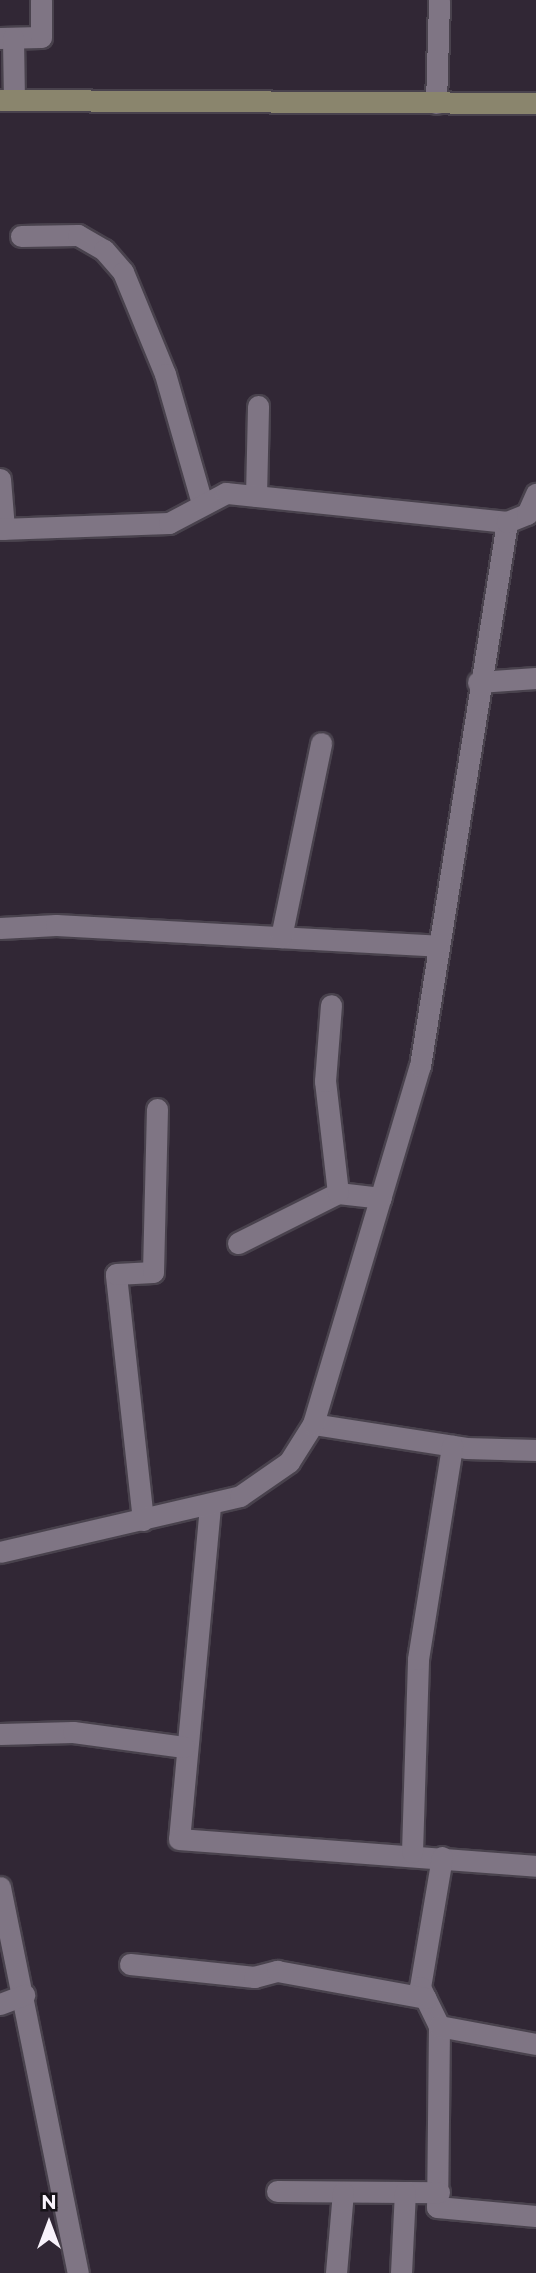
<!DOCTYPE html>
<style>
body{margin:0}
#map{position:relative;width:536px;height:2273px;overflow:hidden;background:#312735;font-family:Montserrat,sans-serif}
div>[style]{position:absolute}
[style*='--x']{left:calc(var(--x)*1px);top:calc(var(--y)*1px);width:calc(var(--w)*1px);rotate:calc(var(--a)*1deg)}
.roads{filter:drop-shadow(2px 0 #49424d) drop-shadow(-2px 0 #49424d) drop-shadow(0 2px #49424d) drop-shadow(0 -2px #49424d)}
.minor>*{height:21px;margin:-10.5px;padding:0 10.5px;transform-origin:10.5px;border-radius:10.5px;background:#7f7584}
.secondary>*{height:21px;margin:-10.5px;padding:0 10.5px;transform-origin:10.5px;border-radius:10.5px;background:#8a856d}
span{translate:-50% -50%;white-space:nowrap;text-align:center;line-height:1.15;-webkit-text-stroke:5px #161218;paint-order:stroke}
.north{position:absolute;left:14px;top:2189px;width:70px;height:70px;-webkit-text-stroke:5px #161218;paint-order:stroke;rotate:0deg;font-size:19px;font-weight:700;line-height:28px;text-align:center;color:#f8f2fb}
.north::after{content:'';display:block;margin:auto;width:24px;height:32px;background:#f8f2fb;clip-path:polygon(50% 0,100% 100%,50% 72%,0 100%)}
</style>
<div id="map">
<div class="roads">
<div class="minor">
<div style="--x:0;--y:38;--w:41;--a:-1.4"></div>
<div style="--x:41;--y:37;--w:37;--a:-90"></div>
<div style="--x:13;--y:38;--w:62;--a:89.1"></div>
<div style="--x:436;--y:103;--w:103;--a:-88.3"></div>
<div style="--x:21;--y:236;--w:57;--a:-1"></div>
<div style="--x:78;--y:235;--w:30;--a:30"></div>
<div style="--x:104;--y:250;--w:29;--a:49"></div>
<div style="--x:123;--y:272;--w:110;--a:67.6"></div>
<div style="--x:165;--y:374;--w:134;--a:74"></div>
<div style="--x:0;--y:479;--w:50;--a:85.4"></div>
<div style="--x:256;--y:496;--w:90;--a:-88.7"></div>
<div style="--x:0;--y:529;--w:169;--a:-2"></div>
<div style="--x:169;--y:523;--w:64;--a:-27.8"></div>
<div style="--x:226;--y:493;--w:282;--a:5.9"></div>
<div style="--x:478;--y:682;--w:58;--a:-3.9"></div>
<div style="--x:0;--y:928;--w:56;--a:-3.1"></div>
<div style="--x:56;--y:925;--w:383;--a:3.1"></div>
<div style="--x:281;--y:937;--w:198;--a:-78.3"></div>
<div style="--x:338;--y:1193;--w:43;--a:6.6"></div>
<div style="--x:238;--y:1243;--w:112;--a:-26.6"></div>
<div style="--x:338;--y:1193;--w:113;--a:-96.6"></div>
<div style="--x:325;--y:1081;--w:76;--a:-85.5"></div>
<div style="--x:313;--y:1424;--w:155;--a:8.9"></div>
<div style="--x:466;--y:1448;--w:70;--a:1.6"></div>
<div style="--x:210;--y:1506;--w:334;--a:95.3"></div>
<div style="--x:179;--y:1839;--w:358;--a:4.3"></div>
<div style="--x:143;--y:1520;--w:247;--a:-96.3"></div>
<div style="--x:116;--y:1274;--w:37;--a:-3"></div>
<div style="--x:153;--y:1272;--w:163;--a:-88.6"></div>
<div style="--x:0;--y:1552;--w:246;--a:-13.1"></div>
<div style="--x:240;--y:1496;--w:60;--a:-34.8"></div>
<div style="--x:289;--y:1462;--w:45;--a:-57.7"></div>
<div style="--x:313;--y:1424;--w:374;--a:-73.4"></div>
<div style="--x:420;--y:1066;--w:551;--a:-80.91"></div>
<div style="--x:507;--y:522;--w:22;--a:-22"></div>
<div style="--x:527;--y:514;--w:22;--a:-66"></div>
<div style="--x:0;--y:1734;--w:73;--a:-1.6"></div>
<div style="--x:73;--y:1732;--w:112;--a:7.7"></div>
<div style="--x:412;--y:1852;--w:193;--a:-88.2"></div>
<div style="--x:418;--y:1659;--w:216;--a:-80.9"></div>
<div style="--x:442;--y:1857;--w:132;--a:99.6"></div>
<div style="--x:420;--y:1987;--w:43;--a:64"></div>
<div style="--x:439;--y:2026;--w:181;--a:90.6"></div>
<div style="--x:437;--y:2207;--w:99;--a:5.2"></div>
<div style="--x:0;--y:1887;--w:394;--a:78.6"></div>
<div style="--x:130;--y:1964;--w:125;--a:6"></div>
<div style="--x:254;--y:1977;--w:24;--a:-15"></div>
<div style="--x:277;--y:1971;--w:151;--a:10.3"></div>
<div style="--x:0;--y:2004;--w:26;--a:-21"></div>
<div style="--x:439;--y:2026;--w:99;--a:10.5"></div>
<div style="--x:277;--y:2191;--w:162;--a:0.4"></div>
<div style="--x:336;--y:2273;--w:81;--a:-85.1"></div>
<div style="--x:401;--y:2273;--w:81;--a:-87.2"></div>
</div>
<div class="secondary">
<div style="--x:0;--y:100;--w:536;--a:0.32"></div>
</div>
</div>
<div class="north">N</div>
</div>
